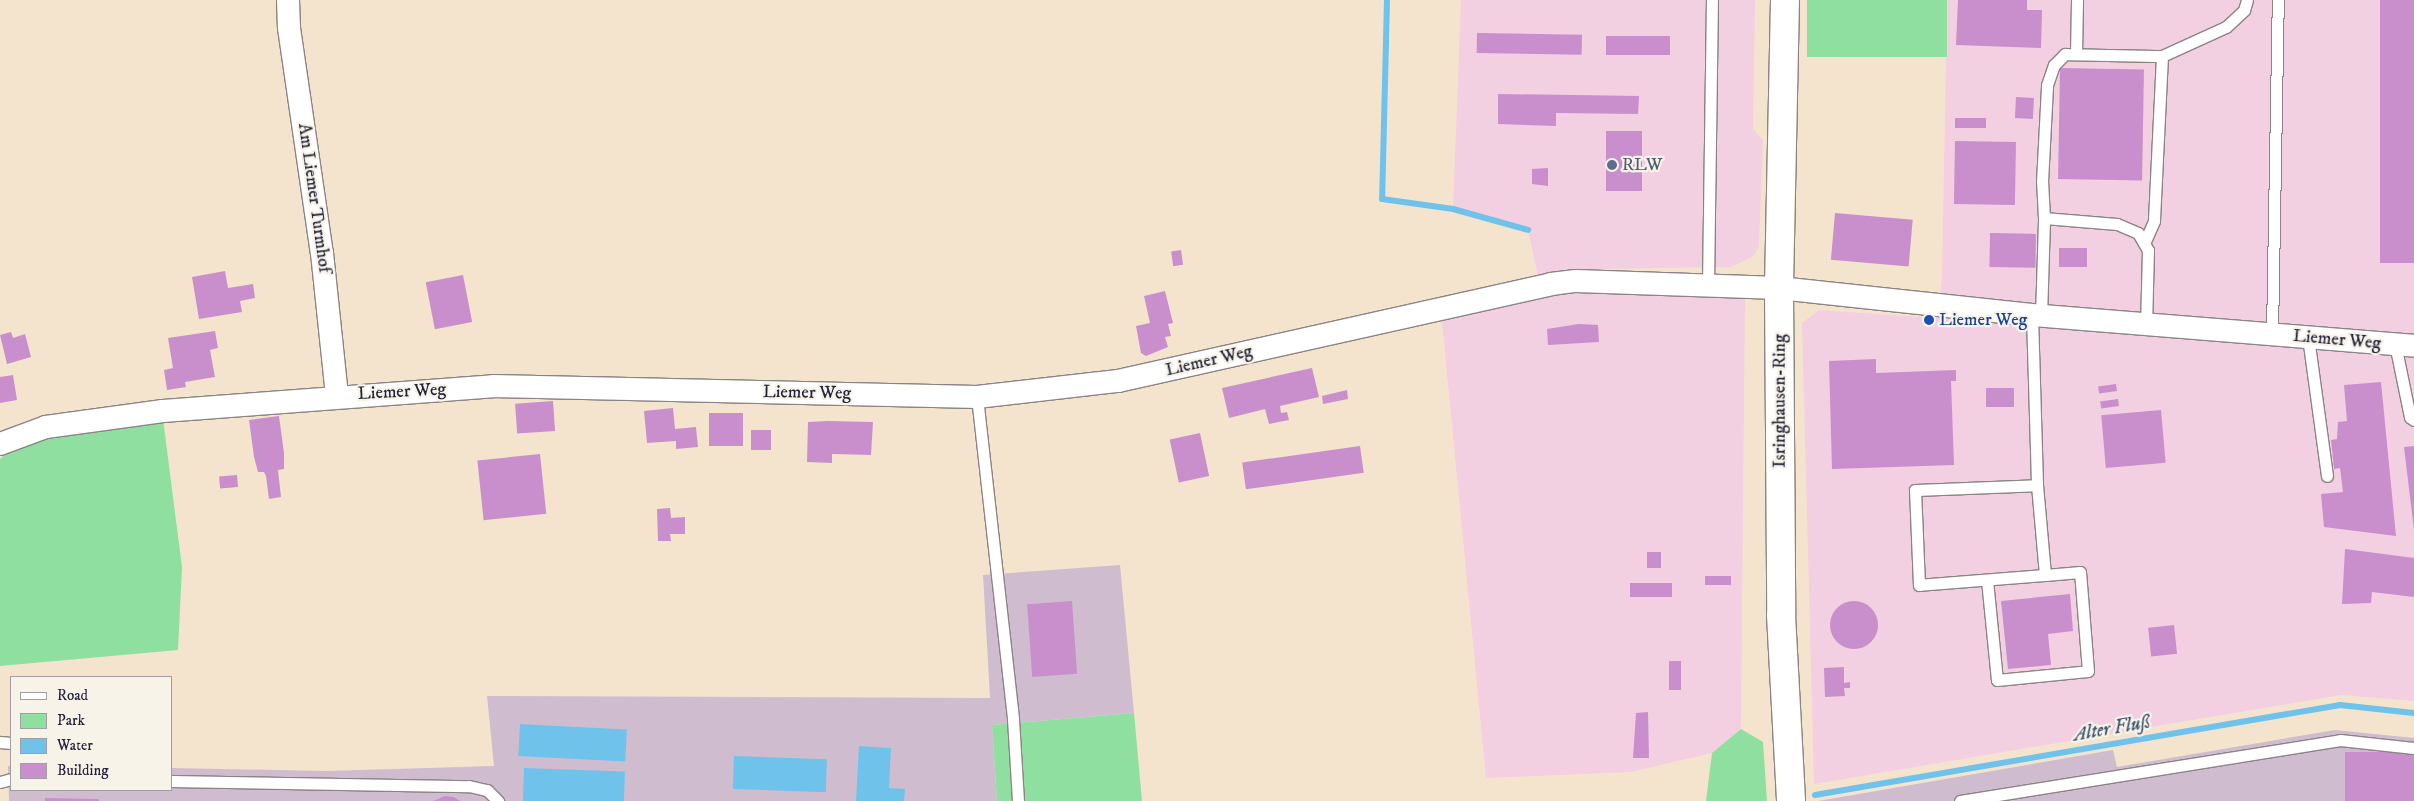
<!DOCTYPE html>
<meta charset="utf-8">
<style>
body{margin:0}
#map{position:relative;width:2414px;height:801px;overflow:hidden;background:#f5e4cd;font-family:"IM FELL DW Pica",serif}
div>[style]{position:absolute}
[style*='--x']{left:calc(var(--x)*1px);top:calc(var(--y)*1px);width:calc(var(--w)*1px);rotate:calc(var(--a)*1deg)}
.built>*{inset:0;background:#f2cfe1}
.industrial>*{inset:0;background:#cfbdcf}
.green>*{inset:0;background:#8edfa0;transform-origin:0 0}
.water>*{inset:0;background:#6fc3eb;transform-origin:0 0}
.stream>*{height:6px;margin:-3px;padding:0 3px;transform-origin:3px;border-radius:3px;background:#6fc3eb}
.building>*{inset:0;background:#c88fcc;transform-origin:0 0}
.round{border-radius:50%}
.roads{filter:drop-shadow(1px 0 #8c8384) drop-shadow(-1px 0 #8c8384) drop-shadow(0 1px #8c8384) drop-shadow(0 -1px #8c8384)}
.service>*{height:11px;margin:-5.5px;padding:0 5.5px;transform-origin:5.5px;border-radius:5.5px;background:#fff}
.minor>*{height:22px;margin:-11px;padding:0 11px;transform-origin:11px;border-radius:11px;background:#fff}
.tertiary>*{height:28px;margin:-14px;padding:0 14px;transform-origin:14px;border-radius:14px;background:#fff}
.dots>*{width:14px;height:14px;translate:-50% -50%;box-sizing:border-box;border:2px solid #f7f3e8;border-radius:50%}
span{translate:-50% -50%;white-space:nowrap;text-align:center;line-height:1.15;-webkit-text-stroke:4.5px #f7f3e8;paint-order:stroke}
.service-label{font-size:18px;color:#4e5e75}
.left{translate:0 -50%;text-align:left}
.street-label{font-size:18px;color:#22223b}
.transit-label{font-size:18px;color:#164399}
.water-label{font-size:19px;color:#395270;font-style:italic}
.legend{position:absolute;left:10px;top:676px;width:162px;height:115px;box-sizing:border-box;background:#f7f3e8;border:1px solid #a29fa3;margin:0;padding:6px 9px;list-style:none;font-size:15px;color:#22223b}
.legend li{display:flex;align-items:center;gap:10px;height:25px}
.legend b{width:25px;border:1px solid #a29fa3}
</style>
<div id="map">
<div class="built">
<div style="clip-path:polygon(1461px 0,1755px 0,1753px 129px,1763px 140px,1759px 246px,1754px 256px,1731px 267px,1596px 269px,1538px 276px,1528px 230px,1453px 209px)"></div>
<div style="clip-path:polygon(1947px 0,2414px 0,2414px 701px,2341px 695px,1814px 784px,1802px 323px,1819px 310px,1937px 318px,1942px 280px)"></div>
<div style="clip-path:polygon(1572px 291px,1745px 295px,1741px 729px,1712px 753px,1631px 772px,1486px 778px,1442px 321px)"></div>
</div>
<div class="industrial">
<div style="clip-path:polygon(1120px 565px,1134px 713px,992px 725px,997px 801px,9px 801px,8px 766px,11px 766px,11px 790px,171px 790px,171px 768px,326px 771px,494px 766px,487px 696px,990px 698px,983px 575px)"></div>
<div style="clip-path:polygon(2335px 730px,2414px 738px,2414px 801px,1818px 801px,2113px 750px,2117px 767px)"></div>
</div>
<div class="green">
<div style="left:1807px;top:0;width:140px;height:57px"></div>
<div style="clip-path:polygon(163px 419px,182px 567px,178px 650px,0 666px,0 459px,15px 445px)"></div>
<div style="clip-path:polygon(1134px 713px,1142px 801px,997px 801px,992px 725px)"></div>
<div style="clip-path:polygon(1741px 729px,1763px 742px,1767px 801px,1706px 801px,1712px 753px)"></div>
</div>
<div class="water">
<div style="left:520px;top:724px;width:107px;height:32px;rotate:3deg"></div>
<div style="clip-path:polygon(859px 746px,891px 748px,889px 788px,905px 789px,904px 801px,856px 801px)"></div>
<div style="left:734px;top:756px;width:93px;height:33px;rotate:2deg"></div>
<div style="left:524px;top:768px;width:101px;height:33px;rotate:2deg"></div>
</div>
<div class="stream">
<div style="--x:1387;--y:0;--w:199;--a:91.4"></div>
<div style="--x:1382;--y:199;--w:72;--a:8"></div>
<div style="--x:1453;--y:209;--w:78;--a:15.6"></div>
<div style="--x:1815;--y:795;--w:533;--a:-9.73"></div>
<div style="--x:2340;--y:705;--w:74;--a:6.2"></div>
</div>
<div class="building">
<div style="clip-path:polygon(1958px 0,2027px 0,2027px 10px,2042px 10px,2041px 48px,1956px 45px)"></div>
<div style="left:2380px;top:0;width:34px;height:263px"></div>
<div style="left:1477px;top:33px;width:105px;height:20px;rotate:1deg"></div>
<div style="left:1606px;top:36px;width:64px;height:19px"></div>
<div style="left:2060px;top:68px;width:84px;height:111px;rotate:1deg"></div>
<div style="clip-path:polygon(1498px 94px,1639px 96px,1638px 114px,1556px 113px,1556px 126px,1498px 124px)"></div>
<div style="left:2016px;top:97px;width:18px;height:21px;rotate:3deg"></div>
<div style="left:1955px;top:118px;width:31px;height:10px"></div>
<div style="left:1606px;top:131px;width:36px;height:60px"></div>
<div style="left:1955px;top:141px;width:61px;height:63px;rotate:1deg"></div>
<div style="clip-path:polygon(1548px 168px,1548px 186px,1532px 184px,1532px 169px)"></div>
<div style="left:1835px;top:213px;width:78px;height:47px;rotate:5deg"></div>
<div style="left:1990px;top:233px;width:46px;height:34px;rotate:1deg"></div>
<div style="left:2059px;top:248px;width:28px;height:19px"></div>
<div style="left:1181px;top:250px;width:15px;height:10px;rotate:82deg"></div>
<div style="clip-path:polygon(225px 271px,228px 288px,253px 284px,255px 298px,240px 301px,242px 312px,199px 319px,192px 277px)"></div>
<div style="left:463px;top:275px;width:48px;height:38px;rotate:79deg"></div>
<div style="clip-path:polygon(1165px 291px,1173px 323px,1168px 324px,1171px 336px,1165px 337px,1168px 347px,1146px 356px,1141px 353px,1136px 326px,1150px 323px,1144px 296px)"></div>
<div style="clip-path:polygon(1579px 324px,1598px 325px,1599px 342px,1548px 345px,1547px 329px)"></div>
<div style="clip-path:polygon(215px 331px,218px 348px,210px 350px,215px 377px,185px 382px,186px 387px,167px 390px,164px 370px,173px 368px,168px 338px)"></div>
<div style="clip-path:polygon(11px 332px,13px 338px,25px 334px,31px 357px,7px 364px,0 335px)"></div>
<div style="clip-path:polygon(1876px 359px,1876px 373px,1956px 370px,1956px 381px,1951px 381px,1954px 465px,1832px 469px,1829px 361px)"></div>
<div style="clip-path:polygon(1312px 368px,1319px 397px,1280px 406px,1281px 413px,1287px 412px,1289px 420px,1269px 424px,1265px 409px,1229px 418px,1222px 388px)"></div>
<div style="clip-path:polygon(13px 375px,17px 400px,0 403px,0 377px)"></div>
<div style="clip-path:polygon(2381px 382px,2396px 536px,2324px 527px,2321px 494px,2343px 492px,2340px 468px,2334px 469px,2331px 440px,2337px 439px,2338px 422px,2347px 421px,2344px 385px)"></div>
<div style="left:2116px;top:384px;width:7px;height:18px;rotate:82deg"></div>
<div style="left:2014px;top:388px;width:19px;height:28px;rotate:90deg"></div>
<div style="clip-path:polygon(1347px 390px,1348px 399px,1323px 404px,1322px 396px)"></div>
<div style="left:2118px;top:399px;width:7px;height:18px;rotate:82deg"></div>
<div style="left:553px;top:401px;width:30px;height:38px;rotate:86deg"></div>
<div style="clip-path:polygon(673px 408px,675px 429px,696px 427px,698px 447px,676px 449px,676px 441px,647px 443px,644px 411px)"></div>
<div style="left:2161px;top:410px;width:53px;height:60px;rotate:85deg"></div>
<div style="left:709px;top:413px;width:34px;height:33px"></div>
<div style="clip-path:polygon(279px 416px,284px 453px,284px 469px,278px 470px,281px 497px,269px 499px,266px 476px,264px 472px,258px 472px,254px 457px,249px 420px)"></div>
<div style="clip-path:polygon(828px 421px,873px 422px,871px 455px,832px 454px,832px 463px,807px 462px,808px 422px)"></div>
<div style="left:751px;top:430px;width:20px;height:20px"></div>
<div style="left:1200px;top:433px;width:44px;height:31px;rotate:78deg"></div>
<div style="left:1360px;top:446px;width:27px;height:119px;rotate:82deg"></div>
<div style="clip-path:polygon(2414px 446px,2414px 530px,2404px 447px)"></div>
<div style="left:540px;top:454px;width:60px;height:63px;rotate:84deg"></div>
<div style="left:237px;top:475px;width:12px;height:18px;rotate:85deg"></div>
<div style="clip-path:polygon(670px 508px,671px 518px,685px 517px,685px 534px,670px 534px,671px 541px,658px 541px,657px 509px)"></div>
<div style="clip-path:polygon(2345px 549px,2414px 558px,2414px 597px,2372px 592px,2371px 603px,2342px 604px)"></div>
<div style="left:1647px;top:552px;width:14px;height:16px"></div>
<div style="left:1731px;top:576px;width:9px;height:26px;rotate:90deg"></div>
<div style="left:1672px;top:583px;width:14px;height:42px;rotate:90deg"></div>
<div style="clip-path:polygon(2070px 594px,2073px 631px,2048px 634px,2051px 665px,2008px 669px,2001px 601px)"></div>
<div style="left:1072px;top:601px;width:73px;height:45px;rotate:86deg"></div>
<div class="round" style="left:1830px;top:601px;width:48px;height:48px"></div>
<div style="left:2174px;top:625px;width:29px;height:26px;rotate:84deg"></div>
<div style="left:1669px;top:661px;width:12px;height:29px"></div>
<div style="clip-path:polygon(1844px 667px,1844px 683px,1850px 682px,1850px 688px,1844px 688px,1845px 696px,1825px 697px,1824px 668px)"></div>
<div style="clip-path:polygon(1648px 712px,1649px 758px,1633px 758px,1636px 713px)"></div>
<div style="left:2345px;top:752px;width:69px;height:49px"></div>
<div style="clip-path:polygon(445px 796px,454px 797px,460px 801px,433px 801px)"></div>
<div style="clip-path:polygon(45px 798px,99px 799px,99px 801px,45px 801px)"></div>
</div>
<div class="roads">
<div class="service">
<div style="--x:2076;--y:54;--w:54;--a:-88.9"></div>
<div style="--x:2162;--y:56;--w:70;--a:-24.4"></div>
<div style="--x:2226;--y:27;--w:25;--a:-43"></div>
<div style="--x:2244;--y:10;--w:10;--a:-73"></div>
<div style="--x:2044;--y:218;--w:36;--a:-93"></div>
<div style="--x:2042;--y:182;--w:97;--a:-87"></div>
<div style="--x:2047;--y:85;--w:21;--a:-71"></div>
<div style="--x:2054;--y:65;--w:16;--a:-45"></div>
<div style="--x:2065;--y:54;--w:97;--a:1.2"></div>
<div style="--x:2162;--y:56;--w:165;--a:92.8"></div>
<div style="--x:2154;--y:221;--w:24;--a:114"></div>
<div style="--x:1708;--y:284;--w:284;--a:-89.2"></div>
<div style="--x:2032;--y:315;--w:170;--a:88.3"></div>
<div style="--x:2037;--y:485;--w:90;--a:84.9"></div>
<div style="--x:2045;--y:575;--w:126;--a:175.5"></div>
<div style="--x:1919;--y:585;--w:95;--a:-92.4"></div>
<div style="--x:1915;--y:490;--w:122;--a:-2.3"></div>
<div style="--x:2041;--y:316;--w:98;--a:-88.2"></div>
<div style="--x:2044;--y:218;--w:73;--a:4.7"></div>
<div style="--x:2117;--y:224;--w:23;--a:23"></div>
<div style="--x:2138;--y:233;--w:20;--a:60"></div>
<div style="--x:2148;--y:250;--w:74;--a:91.5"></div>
<div style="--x:2272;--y:334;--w:334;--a:-89"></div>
<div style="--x:2308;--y:337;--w:140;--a:82.2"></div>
<div style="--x:2395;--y:344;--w:75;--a:78.4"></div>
<div style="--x:2410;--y:417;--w:5;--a:37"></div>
<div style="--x:977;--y:397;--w:324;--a:83.6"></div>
<div style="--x:1013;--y:719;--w:82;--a:86.5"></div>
<div style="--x:1987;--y:580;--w:100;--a:84.3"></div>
<div style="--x:1997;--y:680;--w:91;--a:-5.6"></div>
<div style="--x:2088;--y:671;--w:99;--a:-94.6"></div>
<div style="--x:2080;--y:572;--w:35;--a:175"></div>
<div style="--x:0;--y:742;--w:11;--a:5"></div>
<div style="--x:171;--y:781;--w:298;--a:1"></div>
<div style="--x:469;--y:786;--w:18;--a:13"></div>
<div style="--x:487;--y:790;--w:16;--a:45"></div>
<div style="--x:0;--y:782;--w:11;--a:-15"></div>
<div style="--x:1960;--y:801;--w:385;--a:-9.1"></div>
<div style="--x:2340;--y:740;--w:74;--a:6.2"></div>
</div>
<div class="minor">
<div style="--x:288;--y:0;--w:28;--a:88"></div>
<div style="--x:289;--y:28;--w:227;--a:81.7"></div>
<div style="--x:322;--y:253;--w:144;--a:84"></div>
<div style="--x:0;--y:444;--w:49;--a:-20.3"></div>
<div style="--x:46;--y:427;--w:118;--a:-7.8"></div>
<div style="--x:163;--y:411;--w:331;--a:-4.3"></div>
<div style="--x:493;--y:386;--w:484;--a:1.3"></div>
<div style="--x:977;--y:397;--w:142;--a:-6.5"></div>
<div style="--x:1118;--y:381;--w:444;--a:-12.6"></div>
<div style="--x:1551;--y:284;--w:25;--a:-7"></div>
<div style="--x:1576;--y:281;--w:203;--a:2"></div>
<div style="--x:1779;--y:288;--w:254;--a:6.1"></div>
<div style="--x:2032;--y:315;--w:383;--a:4.6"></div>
</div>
<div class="tertiary">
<div style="--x:1785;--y:0;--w:288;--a:91.2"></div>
<div style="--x:1779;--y:288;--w:327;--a:89.6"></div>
<div style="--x:1781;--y:615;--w:186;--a:86.9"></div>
</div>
</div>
<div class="dots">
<div style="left:1612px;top:165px;background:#5c6f8a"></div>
<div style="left:1929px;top:320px;background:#1a4fb4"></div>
</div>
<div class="service-label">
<span class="left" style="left:1622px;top:165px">RLW</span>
</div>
<div class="street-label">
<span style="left:314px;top:198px;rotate:82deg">Am Liemer Turmhof</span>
<span style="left:2337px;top:340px;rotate:5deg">Liemer Weg</span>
<span style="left:1209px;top:361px;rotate:-13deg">Liemer Weg</span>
<span style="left:402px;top:392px;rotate:-3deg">Liemer Weg</span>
<span style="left:807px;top:393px;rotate:1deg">Liemer Weg</span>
<span style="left:1780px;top:401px;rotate:-90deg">Isringhausen-Ring</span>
</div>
<div class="transit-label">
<span class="left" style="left:1939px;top:320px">Liemer Weg</span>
</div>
<div class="water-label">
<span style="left:2112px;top:729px;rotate:-10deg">Alter Fluß</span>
</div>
<ul class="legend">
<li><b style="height:6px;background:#fff"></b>Road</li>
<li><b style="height:14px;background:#8edfa0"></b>Park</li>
<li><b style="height:14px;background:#6fc3eb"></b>Water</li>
<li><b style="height:14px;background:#c88fcc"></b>Building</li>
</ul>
</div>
